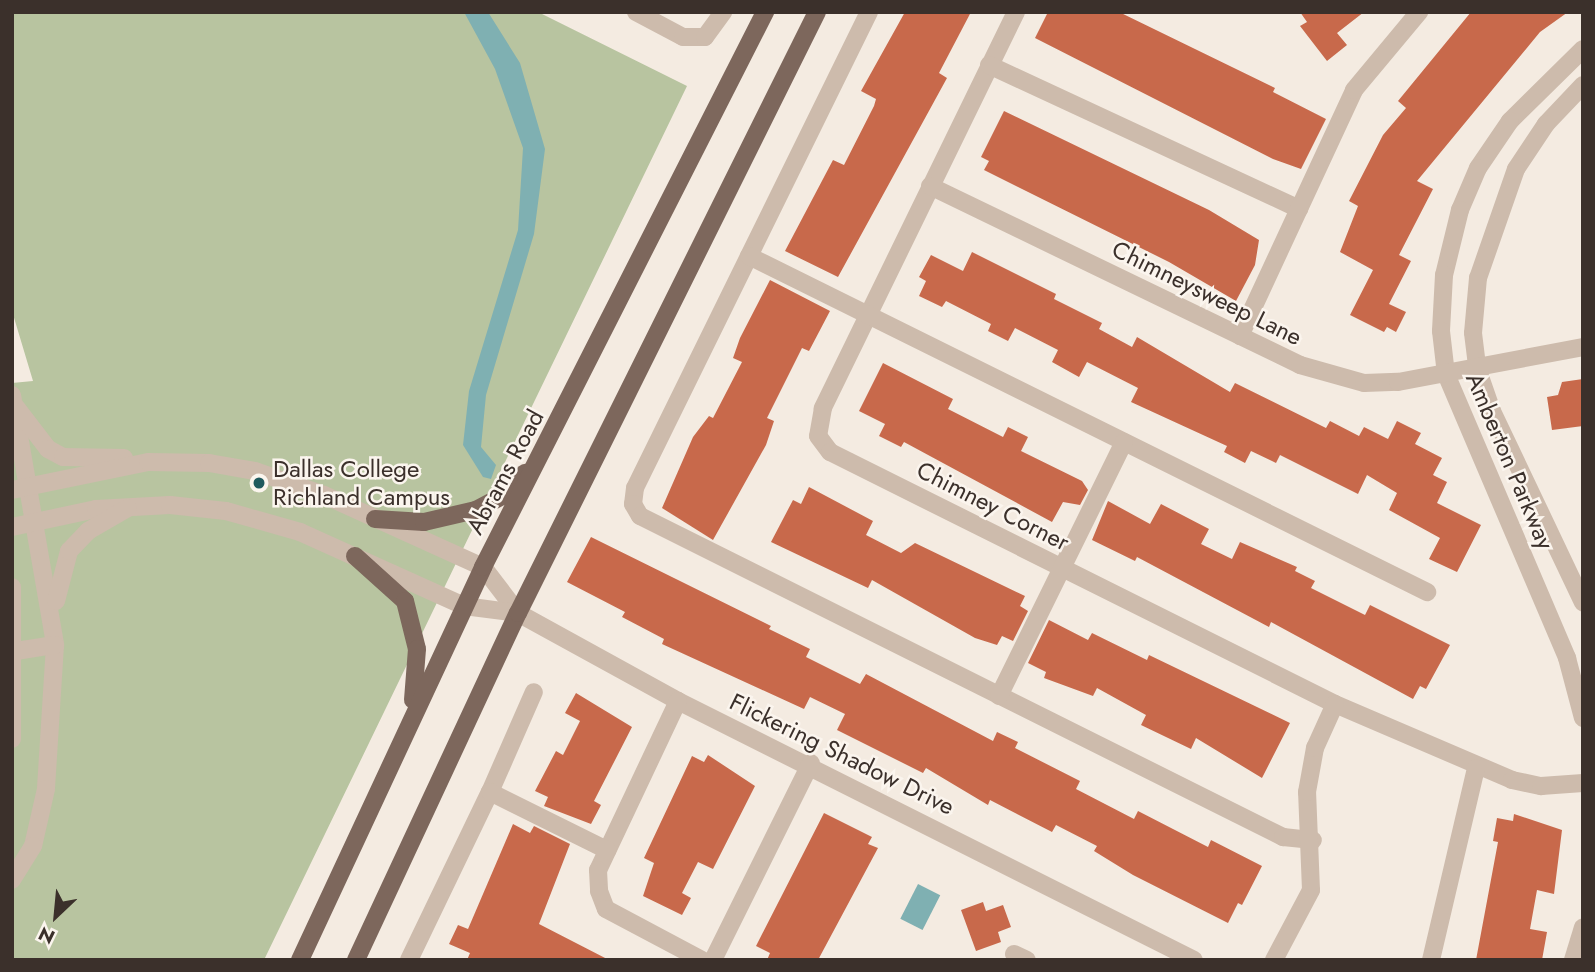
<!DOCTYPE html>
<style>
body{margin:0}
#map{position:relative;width:1595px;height:972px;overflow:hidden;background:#f4ebe1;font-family:Jost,sans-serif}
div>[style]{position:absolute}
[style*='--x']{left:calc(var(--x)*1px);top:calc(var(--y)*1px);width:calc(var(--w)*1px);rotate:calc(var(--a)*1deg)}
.green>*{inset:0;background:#b8c4a0}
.water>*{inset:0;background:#7fb0b2;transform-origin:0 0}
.building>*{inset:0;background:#c8694b}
.minor>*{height:18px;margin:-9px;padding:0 9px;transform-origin:9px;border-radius:9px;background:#cdbbac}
.major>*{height:18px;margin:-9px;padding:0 9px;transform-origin:9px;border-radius:9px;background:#7d675c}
.dots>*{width:19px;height:19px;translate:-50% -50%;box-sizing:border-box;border:4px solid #fbf5ee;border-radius:50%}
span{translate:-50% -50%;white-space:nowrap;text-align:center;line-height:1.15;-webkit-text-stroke:5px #fbf5ee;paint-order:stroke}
.street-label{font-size:24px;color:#3b302b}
.poi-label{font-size:24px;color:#3b302b}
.left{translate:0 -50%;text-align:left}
.frame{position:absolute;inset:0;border:14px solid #3b302b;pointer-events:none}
.north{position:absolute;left:21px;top:881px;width:70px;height:70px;-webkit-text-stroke:5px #fbf5ee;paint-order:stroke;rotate:206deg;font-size:19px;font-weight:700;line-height:28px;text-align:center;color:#3b302b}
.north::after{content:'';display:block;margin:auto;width:24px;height:32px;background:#3b302b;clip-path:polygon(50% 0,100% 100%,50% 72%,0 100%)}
</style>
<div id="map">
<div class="green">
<div style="clip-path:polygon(12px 12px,538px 12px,687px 86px,264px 960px,12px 960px,12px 383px,33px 381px,12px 311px)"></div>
</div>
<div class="water">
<div style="clip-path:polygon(464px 12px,488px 12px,520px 63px,545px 149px,534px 234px,486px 395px,481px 447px,496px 465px,491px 479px,483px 477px,463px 445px,469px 391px,518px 230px,523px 148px,495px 69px)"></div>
<div style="left:918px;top:884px;width:25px;height:39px;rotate:27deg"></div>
</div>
<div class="building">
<div style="clip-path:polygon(905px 12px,971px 12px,939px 73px,947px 78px,838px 277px,785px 251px,833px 160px,844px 165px,874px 106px,876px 99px,861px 91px)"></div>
<div style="clip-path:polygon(1048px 12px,1119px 12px,1275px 88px,1273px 92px,1326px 119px,1301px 169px,1273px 159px,1035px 38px)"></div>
<div style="clip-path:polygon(1300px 12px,1364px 12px,1337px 33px,1347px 45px,1327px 61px,1300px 26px,1307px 22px)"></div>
<div style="clip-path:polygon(1471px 12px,1568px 12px,1540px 32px,1417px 181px,1433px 189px,1399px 255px,1411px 261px,1389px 304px,1406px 312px,1396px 332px,1387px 327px,1384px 332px,1350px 315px,1373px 270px,1340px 252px,1358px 206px,1349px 201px,1383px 135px,1406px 108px,1398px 101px)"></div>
<div style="clip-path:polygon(1004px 111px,1209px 210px,1259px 240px,1255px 265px,1236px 301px,1169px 262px,984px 170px,989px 161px,981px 157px)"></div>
<div style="clip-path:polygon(972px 252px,1056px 294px,1054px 299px,1102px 323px,1099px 329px,1132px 347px,1137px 337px,1230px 392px,1235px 383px,1326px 428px,1330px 421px,1359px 436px,1364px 427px,1388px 439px,1397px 421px,1421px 433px,1415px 444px,1442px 458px,1433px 475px,1447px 482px,1437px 503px,1481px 525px,1457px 572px,1429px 559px,1440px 538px,1389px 510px,1397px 493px,1367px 475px,1358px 494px,1280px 455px,1276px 463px,1251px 451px,1245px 463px,1224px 452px,1227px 446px,1131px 402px,1138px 388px,1087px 362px,1079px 377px,1052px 362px,1058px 350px,1015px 328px,1008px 341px,988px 331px,991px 324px,946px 301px,942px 307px,919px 296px,926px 281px,919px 277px,931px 255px,963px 271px)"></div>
<div style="clip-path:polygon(770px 280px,830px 311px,809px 351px,802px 348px,767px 418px,774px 421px,766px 445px,713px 540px,662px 508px,693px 437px,709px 416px,713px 418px,742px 362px,733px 358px,740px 338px)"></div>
<div style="clip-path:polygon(883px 363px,953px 399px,948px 409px,1003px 437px,1008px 427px,1028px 437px,1021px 451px,1082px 481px,1088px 490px,1080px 505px,1063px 502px,1052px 522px,904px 442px,901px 447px,879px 436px,885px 424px,859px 411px)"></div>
<div style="clip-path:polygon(1583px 379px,1583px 426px,1552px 430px,1547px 397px,1558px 395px,1562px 382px)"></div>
<div style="clip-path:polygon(809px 487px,873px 521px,866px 535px,901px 553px,915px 543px,1025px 596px,1020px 606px,1028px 611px,1013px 641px,1002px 636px,997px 645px,975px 638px,872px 580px,868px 588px,771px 542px,793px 500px,801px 504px)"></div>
<div style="clip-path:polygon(1108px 501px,1150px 524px,1161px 504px,1209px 529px,1201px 544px,1232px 559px,1240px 542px,1297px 567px,1295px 571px,1315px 581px,1311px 588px,1365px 615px,1370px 605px,1450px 645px,1426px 689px,1420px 686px,1413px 699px,1271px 622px,1269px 627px,1137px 557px,1135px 561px,1092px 540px)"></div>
<div style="clip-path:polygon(591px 537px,771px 626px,769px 629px,810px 649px,806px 657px,860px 684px,866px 674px,993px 741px,997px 732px,1018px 742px,1015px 748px,1080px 781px,1076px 789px,1134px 819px,1138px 811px,1208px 847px,1211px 840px,1262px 866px,1242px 905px,1238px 903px,1228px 923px,1133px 875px,1094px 851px,1097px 846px,1056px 825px,1052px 832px,990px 800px,988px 805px,926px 768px,923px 773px,837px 730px,845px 714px,810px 697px,804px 709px,662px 644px,664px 639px,622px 617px,625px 612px,567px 582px)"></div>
<div style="clip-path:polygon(1049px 620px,1088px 640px,1092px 633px,1147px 660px,1149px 655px,1290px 723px,1262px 778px,1196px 738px,1191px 749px,1141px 725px,1146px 715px,1097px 688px,1093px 696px,1044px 678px,1046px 672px,1028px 663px)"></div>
<div style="clip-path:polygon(576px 693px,632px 727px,594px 801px,601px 805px,591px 824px,544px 806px,548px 797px,535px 791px,556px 751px,563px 755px,580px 721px,565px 713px)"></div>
<div style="clip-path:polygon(708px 755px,755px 786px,713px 869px,698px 862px,682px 893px,691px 898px,682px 915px,643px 896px,654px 863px,644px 858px,692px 756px,704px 762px)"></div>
<div style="clip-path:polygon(824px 813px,872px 837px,868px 844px,878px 848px,818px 960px,767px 960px,770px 953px,756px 946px)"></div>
<div style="clip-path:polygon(1514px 814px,1562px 830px,1554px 894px,1537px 890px,1530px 929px,1547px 932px,1542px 960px,1476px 960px,1498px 842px,1493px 841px,1497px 818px,1513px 821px)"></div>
<div style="clip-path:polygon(513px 824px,530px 833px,534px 826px,570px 844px,539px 924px,609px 960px,467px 960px,470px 953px,449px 944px,458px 925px,468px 929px)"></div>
<div style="clip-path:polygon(983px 902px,986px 911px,1003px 905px,1011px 927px,998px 932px,1001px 942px,976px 951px,961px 910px)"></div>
</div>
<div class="minor">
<div style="--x:636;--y:12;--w:53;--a:28"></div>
<div style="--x:683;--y:37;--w:22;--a:0"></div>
<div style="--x:705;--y:37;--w:31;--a:-54"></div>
<div style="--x:869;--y:12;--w:530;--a:116.18"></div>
<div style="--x:635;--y:488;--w:16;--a:97"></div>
<div style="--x:633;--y:504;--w:14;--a:60"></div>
<div style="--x:640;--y:516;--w:719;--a:26.53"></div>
<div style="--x:1283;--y:837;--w:30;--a:6"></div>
<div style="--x:1016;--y:12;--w:441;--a:116"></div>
<div style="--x:823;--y:408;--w:28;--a:100"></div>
<div style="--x:818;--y:436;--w:20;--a:53"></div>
<div style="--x:830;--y:452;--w:564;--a:26.52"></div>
<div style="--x:1335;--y:704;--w:193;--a:23.2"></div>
<div style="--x:1512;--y:780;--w:30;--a:12"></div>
<div style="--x:1541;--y:786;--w:42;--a:-4.1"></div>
<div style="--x:1583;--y:49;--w:103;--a:135.4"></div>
<div style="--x:1510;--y:121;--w:57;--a:124.2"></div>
<div style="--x:1478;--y:168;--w:46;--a:113.2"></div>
<div style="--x:1460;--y:210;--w:67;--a:103.8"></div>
<div style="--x:1444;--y:275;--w:56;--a:93.1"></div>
<div style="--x:1441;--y:331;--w:43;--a:83.4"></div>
<div style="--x:1446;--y:374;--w:309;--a:66.9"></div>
<div style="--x:1567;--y:658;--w:62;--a:75.1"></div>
<div style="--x:989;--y:65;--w:342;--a:24.9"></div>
<div style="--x:1583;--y:85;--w:54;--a:133.5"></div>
<div style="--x:1546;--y:124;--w:54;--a:123.7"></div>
<div style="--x:1516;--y:169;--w:115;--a:109.2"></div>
<div style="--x:1478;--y:278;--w:55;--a:95.2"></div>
<div style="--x:1473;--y:333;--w:35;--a:83"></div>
<div style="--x:1477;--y:368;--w:46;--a:70.8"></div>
<div style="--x:1492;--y:411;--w:212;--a:64.6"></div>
<div style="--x:930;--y:186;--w:411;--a:25.8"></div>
<div style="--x:1300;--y:365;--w:66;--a:15.7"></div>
<div style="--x:1364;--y:383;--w:34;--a:-2"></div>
<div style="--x:1398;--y:382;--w:188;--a:-10.7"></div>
<div style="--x:749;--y:256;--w:757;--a:26.36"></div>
<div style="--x:1240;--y:336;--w:271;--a:-65.1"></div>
<div style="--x:1354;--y:90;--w:102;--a:-50.2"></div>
<div style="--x:12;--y:395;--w:254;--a:80.2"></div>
<div style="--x:55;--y:645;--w:144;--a:93.6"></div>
<div style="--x:46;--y:789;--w:58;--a:102.8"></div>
<div style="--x:33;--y:846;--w:40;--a:122"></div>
<div style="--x:15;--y:406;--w:54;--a:52.5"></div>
<div style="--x:48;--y:449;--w:17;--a:28"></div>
<div style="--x:63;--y:457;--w:61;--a:0.9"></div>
<div style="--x:12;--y:490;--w:139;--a:-11.6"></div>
<div style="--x:148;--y:462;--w:61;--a:0.9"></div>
<div style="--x:209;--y:463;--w:47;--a:9.9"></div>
<div style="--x:255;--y:471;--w:73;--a:19.2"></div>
<div style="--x:324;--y:495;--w:175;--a:24.4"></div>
<div style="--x:483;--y:567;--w:58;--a:52.7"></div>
<div style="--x:12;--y:527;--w:86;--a:-12.1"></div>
<div style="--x:96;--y:509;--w:74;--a:-3.1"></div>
<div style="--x:170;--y:505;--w:56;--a:6.1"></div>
<div style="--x:226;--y:511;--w:77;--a:15.8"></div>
<div style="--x:300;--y:532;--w:180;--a:24.3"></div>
<div style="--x:464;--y:606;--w:54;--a:7.4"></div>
<div style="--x:518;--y:613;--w:183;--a:28.8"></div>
<div style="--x:678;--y:701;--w:577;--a:26.65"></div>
<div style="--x:12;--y:587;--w:152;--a:90"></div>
<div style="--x:56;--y:601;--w:52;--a:-75.4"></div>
<div style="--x:69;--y:551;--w:28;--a:-46"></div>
<div style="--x:88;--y:531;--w:46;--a:-29.9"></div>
<div style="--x:16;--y:651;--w:39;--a:-9"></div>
<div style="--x:999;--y:696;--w:283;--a:-63.8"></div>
<div style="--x:678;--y:701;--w:187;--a:115.3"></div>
<div style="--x:598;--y:870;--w:21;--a:87"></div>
<div style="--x:599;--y:891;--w:19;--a:69"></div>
<div style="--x:606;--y:909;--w:109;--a:28"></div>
<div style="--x:490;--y:792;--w:109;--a:-66.3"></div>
<div style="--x:1014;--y:954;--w:14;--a:25"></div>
<div style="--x:409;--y:960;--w:187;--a:-64.3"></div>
<div style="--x:490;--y:792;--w:131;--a:26.4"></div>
<div style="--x:713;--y:960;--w:220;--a:-63.6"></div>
<div style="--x:1274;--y:960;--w:79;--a:-62.1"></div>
<div style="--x:1311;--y:890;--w:98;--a:-92.3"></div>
<div style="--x:1307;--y:792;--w:45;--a:-79.7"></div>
<div style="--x:1315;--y:748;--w:48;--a:-65.6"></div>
<div style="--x:1431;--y:960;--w:197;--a:-76.8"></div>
<div style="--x:1573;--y:960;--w:34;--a:-73"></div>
</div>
<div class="major">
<div style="--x:375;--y:519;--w:49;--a:3.5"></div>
<div style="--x:424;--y:522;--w:53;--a:-13"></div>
<div style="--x:476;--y:510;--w:30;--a:-28"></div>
<div style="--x:502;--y:496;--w:33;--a:-45"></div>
<div style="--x:355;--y:556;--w:67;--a:42"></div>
<div style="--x:405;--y:601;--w:49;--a:76"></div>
<div style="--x:417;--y:649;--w:51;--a:94.5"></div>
<div style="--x:300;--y:960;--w:434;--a:-65"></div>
<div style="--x:483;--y:567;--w:623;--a:-63.06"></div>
<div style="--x:356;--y:960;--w:383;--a:-65"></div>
<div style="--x:518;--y:613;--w:671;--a:-63.55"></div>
</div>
<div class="dots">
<div style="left:259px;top:483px;background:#1f5a5e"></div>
</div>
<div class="street-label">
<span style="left:1207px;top:293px;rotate:26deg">Chimneysweep Lane</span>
<span style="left:1510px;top:461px;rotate:67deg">Amberton Parkway</span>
<span style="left:505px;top:472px;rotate:-62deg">Abrams Road</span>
<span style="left:993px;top:506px;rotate:27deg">Chimney Corner</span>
<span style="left:842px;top:754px;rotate:26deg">Flickering Shadow Drive</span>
</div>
<div class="poi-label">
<span class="left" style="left:273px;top:483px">Dallas College<br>Richland Campus</span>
</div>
<div class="frame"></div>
<div class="north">N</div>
</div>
